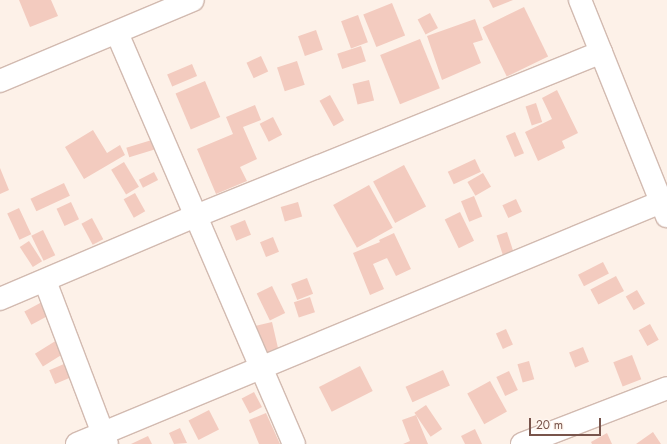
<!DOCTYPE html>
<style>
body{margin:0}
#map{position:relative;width:667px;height:444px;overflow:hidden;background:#fdf1e8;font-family:Jost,sans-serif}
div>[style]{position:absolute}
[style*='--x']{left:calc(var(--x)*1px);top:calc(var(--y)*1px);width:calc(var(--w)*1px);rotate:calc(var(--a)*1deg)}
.building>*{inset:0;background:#f3cbbf;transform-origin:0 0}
.roads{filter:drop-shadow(1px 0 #d2bab0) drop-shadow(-1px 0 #d2bab0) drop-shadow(0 1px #d2bab0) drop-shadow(0 -1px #d2bab0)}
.minor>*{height:22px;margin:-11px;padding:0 11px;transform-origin:11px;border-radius:11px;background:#fff}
span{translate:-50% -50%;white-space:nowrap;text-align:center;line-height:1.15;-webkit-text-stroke:3px #fff6ef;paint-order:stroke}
.scale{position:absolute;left:529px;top:418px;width:72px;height:18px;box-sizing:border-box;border:2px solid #78544b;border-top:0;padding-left:5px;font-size:12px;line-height:14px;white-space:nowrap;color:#78544b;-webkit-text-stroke:3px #fff6ef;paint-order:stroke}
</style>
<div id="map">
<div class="building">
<div style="clip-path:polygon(19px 0,51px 0,58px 16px,30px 27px)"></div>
<div style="clip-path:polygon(489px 0,513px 0,493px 8px)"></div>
<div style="left:392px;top:3px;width:35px;height:31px;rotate:68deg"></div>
<div style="left:524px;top:7px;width:55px;height:46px;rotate:64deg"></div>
<div style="left:430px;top:13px;width:17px;height:14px;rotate:62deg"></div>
<div style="left:358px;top:15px;width:29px;height:18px;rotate:70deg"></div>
<div style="clip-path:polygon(475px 19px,483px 40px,473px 43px,481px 63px,442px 80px,427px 36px)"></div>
<div style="left:316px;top:30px;width:21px;height:19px;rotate:71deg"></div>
<div style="left:420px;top:39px;width:53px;height:43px;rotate:68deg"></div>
<div style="left:361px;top:46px;width:16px;height:25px;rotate:72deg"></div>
<div style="left:261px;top:56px;width:17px;height:16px;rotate:65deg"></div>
<div style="left:297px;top:61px;width:25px;height:21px;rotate:72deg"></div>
<div style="left:192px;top:64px;width:13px;height:27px;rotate:67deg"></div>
<div style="left:369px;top:80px;width:21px;height:17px;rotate:76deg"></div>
<div style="left:205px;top:81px;width:39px;height:32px;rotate:67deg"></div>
<div style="clip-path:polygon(557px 90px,578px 133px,562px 141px,565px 148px,538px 161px,525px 132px,552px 119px,542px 98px)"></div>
<div style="left:330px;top:95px;width:29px;height:12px;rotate:61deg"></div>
<div style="left:536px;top:103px;width:20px;height:11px;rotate:72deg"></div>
<div style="clip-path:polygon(255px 105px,261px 120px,243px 127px,257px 159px,240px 167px,247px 181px,216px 194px,197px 149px,233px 134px,226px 117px)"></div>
<div style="left:273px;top:117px;width:20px;height:15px;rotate:63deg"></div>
<div style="clip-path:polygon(93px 130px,107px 153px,120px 145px,125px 155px,84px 179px,65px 147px)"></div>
<div style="left:515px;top:132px;width:23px;height:10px;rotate:67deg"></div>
<div style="left:155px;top:139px;width:10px;height:30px;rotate:73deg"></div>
<div style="left:475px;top:159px;width:14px;height:30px;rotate:65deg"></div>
<div style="left:124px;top:162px;width:29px;height:15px;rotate:59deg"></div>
<div style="left:404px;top:165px;width:47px;height:35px;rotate:62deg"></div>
<div style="clip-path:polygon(0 168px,9px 190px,0 194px)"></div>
<div style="left:154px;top:172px;width:9px;height:17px;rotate:63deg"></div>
<div style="left:483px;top:173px;width:16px;height:18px;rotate:60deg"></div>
<div style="left:64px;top:183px;width:14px;height:37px;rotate:65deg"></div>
<div style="left:369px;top:185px;width:49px;height:41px;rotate:61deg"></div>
<div style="left:135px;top:193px;width:21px;height:13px;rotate:61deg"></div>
<div style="left:474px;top:196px;width:22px;height:14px;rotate:68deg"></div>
<div style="left:516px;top:199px;width:14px;height:15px;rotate:65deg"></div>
<div style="left:71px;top:202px;width:19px;height:16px;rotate:65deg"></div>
<div style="left:298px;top:202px;width:15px;height:18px;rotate:74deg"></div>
<div style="left:19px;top:208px;width:29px;height:13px;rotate:65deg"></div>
<div style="left:460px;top:212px;width:32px;height:17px;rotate:64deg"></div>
<div style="left:92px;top:218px;width:24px;height:12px;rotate:62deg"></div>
<div style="left:245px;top:220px;width:16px;height:16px;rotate:68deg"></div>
<div style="left:43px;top:230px;width:28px;height:13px;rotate:64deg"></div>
<div style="left:507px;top:232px;width:20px;height:11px;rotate:72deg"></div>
<div style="clip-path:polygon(394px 233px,411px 269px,396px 276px,382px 248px,387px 258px,373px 264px,384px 289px,370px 295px,353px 253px,380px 242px,379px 240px)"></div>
<div style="left:273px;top:237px;width:16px;height:14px;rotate:68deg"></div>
<div style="left:29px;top:241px;width:24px;height:11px;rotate:57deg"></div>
<div style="left:603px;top:262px;width:13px;height:28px;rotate:63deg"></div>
<div style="left:616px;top:276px;width:17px;height:29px;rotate:62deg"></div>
<div style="left:307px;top:278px;width:17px;height:17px;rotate:69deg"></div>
<div style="left:272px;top:286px;width:30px;height:17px;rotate:64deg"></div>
<div style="left:637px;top:290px;width:16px;height:13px;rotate:60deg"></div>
<div style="left:310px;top:297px;width:16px;height:17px;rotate:72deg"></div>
<div style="left:42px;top:302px;width:15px;height:20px;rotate:62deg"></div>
<div style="left:272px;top:322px;width:31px;height:21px;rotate:77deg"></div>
<div style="left:650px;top:324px;width:18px;height:13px;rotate:61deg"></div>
<div style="left:506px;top:329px;width:17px;height:11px;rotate:66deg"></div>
<div style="left:57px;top:340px;width:15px;height:26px;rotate:58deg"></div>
<div style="left:583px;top:347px;width:16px;height:15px;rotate:68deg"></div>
<div style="left:632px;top:355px;width:26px;height:20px;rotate:69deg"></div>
<div style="left:529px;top:361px;width:19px;height:12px;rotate:74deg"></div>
<div style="left:64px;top:364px;width:15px;height:16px;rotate:67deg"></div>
<div style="left:360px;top:366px;width:28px;height:46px;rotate:63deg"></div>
<div style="left:443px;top:370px;width:17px;height:41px;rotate:66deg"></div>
<div style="left:509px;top:371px;width:21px;height:14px;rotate:65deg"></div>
<div style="left:490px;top:381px;width:35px;height:26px;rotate:61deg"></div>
<div style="left:254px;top:392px;width:17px;height:14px;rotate:62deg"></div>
<div style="left:426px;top:405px;width:29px;height:14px;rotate:56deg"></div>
<div style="left:209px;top:410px;width:22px;height:23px;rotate:63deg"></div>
<div style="clip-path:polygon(266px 413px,280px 444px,259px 444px,249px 420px)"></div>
<div style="clip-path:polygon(416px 415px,428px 444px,403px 444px,410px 441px,402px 420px)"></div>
<div style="clip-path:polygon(180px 428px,187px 443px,174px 444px,169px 433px)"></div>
<div style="clip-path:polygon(475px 429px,482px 444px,465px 444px,461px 436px)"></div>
<div style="clip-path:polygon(653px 432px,661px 444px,636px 444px)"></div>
<div style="clip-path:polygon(607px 433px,612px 444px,592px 444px,591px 442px)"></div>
<div style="clip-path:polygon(148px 436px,152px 444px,131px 444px)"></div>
</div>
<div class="roads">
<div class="minor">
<div style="--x:580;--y:0;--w:233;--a:68.1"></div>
<div style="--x:117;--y:33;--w:447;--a:66.7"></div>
<div style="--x:0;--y:81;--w:209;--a:-22.8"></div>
<div style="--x:45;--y:281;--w:174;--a:69.2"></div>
<div style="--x:0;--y:299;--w:213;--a:-23"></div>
<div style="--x:196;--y:216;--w:437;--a:-22"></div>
<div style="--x:77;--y:444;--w:632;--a:-22.51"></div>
<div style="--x:522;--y:444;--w:155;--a:-21.1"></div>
</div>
</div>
<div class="scale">20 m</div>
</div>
